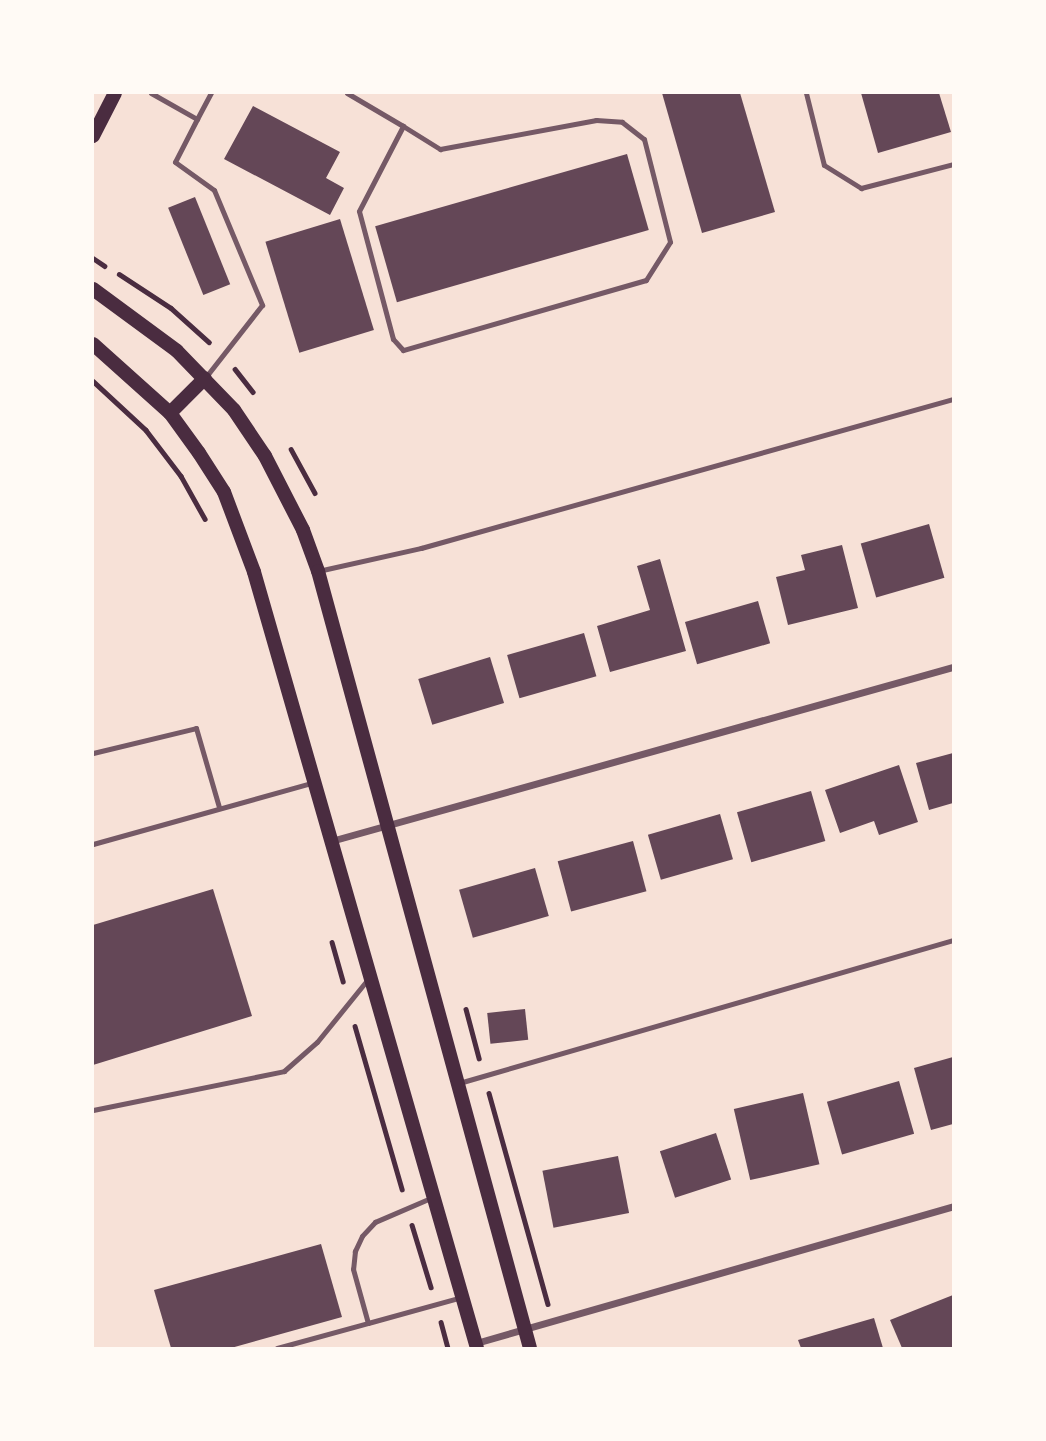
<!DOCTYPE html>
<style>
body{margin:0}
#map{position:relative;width:1046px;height:1441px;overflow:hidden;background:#f7e1d7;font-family:Commissioner,sans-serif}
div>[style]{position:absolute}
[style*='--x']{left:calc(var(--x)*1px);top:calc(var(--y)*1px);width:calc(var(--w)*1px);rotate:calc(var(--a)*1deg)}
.building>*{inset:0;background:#644757;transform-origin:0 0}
.path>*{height:4.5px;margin:-2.25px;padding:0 2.25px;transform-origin:2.25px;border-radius:2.25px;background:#4a2c40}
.service>*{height:5px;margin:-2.5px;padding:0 2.5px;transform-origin:2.5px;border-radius:2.5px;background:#755966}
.minor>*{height:7px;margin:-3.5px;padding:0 3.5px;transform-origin:3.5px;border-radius:3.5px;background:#755966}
.secondary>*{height:14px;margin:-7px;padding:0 7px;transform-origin:7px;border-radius:7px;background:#4a2c40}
span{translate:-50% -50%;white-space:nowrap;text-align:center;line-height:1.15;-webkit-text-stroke:6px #fffaf5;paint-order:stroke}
.frame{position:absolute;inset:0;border:94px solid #fffaf5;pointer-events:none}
</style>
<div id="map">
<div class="building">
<div style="clip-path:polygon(662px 93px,740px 93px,775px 212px,702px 233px)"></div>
<div style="clip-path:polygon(861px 93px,939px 93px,951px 132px,878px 153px)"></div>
<div style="clip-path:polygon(253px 106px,340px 152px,326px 178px,344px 188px,330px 215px,224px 159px)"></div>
<div style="left:627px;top:154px;width:79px;height:262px;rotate:74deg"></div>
<div style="left:195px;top:197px;width:94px;height:29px;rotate:68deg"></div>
<div style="left:340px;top:219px;width:116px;height:78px;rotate:73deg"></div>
<div style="left:929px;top:524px;width:56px;height:71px;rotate:74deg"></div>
<div style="clip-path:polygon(842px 545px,858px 608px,788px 625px,776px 577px,805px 570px,801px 555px)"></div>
<div style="clip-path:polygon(660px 559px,686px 651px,610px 672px,597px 626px,650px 610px,637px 566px)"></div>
<div style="left:758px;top:601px;width:44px;height:76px;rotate:74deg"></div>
<div style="left:584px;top:633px;width:45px;height:80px;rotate:74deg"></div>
<div style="left:490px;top:657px;width:48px;height:75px;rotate:73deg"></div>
<div style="clip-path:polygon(953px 753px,953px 803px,929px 810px,916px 763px)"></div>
<div style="clip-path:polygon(899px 765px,918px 822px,879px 835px,874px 821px,840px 833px,825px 790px)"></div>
<div style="left:811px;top:791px;width:52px;height:77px;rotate:74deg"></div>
<div style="left:720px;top:814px;width:47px;height:75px;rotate:74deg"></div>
<div style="left:633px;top:841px;width:52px;height:78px;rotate:75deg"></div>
<div style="left:535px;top:868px;width:50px;height:79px;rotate:74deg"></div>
<div style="clip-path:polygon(213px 889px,252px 1016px,93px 1065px,93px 925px)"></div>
<div style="left:525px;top:1009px;width:31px;height:38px;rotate:84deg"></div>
<div style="clip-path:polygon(953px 1057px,953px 1124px,931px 1130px,914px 1068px)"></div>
<div style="left:899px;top:1081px;width:55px;height:75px;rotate:74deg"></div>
<div style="left:803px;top:1093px;width:73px;height:71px;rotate:77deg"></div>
<div style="left:716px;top:1133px;width:49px;height:59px;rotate:72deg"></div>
<div style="left:618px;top:1156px;width:58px;height:77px;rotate:79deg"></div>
<div style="clip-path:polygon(321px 1244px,342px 1317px,231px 1348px,171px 1348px,154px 1290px)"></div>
<div style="clip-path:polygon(953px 1295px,953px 1348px,902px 1348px,890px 1320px)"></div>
<div style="clip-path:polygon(874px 1318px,883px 1348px,801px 1348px,798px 1340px)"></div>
</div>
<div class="path">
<div style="--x:93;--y:258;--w:14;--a:34"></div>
<div style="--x:119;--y:274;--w:62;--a:33.2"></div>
<div style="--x:171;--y:308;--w:51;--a:41.8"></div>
<div style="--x:235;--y:369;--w:29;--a:52"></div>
<div style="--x:93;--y:381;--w:72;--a:42.8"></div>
<div style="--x:146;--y:430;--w:58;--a:52.7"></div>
<div style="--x:181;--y:476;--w:49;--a:60.8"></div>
<div style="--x:291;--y:449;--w:50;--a:61.4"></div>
<div style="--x:332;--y:942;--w:41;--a:74.2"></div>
<div style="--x:466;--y:1009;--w:51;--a:75.1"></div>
<div style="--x:355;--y:1026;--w:170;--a:73.9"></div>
<div style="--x:489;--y:1093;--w:219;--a:74.4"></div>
<div style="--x:412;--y:1225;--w:65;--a:73"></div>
<div style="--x:441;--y:1322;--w:27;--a:75"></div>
</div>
<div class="service">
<div style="--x:151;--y:93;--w:53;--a:29.5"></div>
<div style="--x:197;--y:119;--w:30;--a:-62"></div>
<div style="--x:347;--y:93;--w:65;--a:30.5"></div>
<div style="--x:403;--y:126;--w:44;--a:31.9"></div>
<div style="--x:440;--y:149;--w:159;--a:-10.5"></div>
<div style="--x:596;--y:120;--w:26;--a:4"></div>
<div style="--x:622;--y:122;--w:28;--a:38"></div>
<div style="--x:644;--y:139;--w:106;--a:75.8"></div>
<div style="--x:670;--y:242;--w:45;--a:122.3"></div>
<div style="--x:646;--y:280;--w:253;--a:163.9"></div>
<div style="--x:403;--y:350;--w:15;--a:-132"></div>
<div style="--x:393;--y:339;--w:132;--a:-104.9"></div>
<div style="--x:359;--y:211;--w:96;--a:-62.6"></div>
<div style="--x:806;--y:93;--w:74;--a:76"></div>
<div style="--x:824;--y:165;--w:44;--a:31.9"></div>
<div style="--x:861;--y:188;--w:95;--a:-14.6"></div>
<div style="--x:197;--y:119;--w:48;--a:117.1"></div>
<div style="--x:175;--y:162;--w:48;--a:35.7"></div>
<div style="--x:214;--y:190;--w:125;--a:67.3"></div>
<div style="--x:262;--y:305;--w:93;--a:128"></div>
<div style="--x:318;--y:571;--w:106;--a:-12.6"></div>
<div style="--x:421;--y:548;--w:552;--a:-15.65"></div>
<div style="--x:93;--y:753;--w:106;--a:-13.6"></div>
<div style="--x:196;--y:728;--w:82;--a:73.8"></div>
<div style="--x:93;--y:844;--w:227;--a:-15.6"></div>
<div style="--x:459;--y:1083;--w:514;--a:-16.14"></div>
<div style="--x:93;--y:1110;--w:195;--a:-11.5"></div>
<div style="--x:284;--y:1071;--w:44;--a:-41.3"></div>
<div style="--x:317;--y:1042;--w:81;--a:-51"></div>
<div style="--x:433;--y:1197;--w:63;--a:156.7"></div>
<div style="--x:375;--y:1222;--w:19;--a:133"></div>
<div style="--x:362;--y:1236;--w:17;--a:115"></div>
<div style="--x:355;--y:1251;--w:18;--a:96"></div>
<div style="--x:353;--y:1269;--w:56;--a:74.5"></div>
<div style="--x:368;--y:1323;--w:98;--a:-15.5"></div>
<div style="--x:277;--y:1348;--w:94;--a:-15.4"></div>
</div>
<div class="minor">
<div style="--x:331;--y:841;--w:646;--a:-15.63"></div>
<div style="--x:476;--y:1343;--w:496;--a:-16"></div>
</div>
<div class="secondary">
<div style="--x:93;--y:136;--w:48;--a:-62.9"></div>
<div style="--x:93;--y:289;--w:104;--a:36.4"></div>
<div style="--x:177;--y:351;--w:82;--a:46"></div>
<div style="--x:234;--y:410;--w:55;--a:56"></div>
<div style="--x:265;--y:456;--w:83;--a:62.8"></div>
<div style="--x:303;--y:530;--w:44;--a:69.9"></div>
<div style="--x:318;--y:571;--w:805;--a:74.74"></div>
<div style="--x:93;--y:344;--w:103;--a:41.9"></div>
<div style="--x:170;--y:413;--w:49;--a:54.1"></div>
<div style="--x:199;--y:453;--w:46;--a:57.3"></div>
<div style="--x:224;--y:492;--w:85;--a:69.4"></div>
<div style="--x:254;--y:572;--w:807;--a:73.97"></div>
<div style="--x:170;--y:413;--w:49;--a:-45"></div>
</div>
<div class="frame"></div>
</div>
